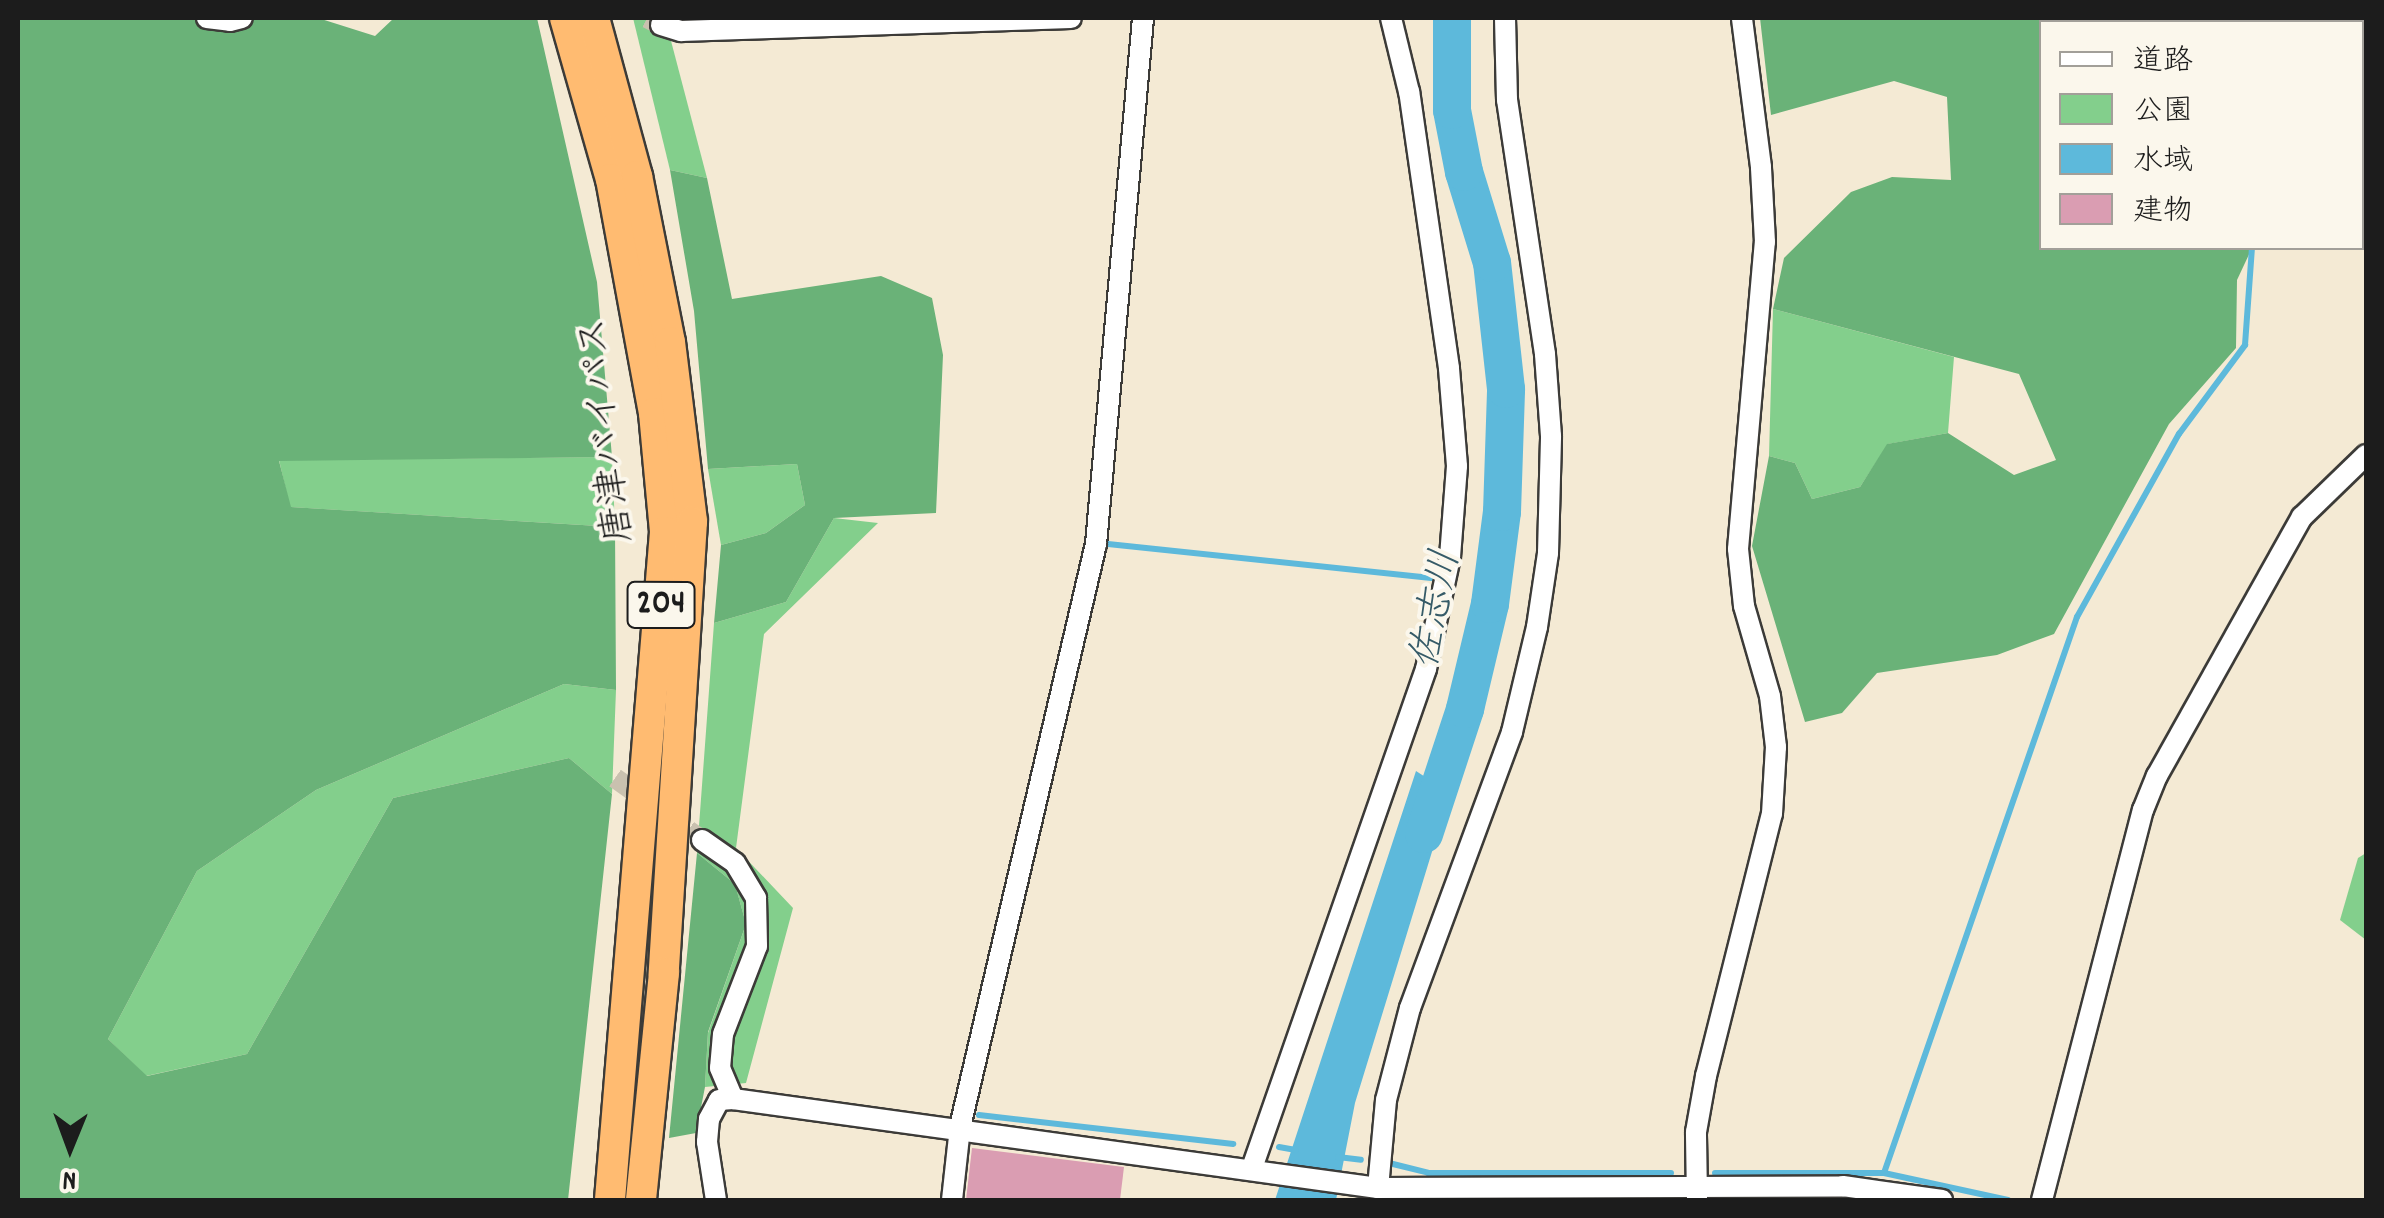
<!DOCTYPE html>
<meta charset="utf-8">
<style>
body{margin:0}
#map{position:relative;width:2384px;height:1218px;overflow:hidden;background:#f4ead4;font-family:Dekko,"Klee One",sans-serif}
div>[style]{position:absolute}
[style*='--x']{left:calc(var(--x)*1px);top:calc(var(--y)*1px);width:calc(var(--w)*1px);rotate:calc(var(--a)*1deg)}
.green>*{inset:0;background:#83cf8c}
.forest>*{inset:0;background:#6ab278}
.water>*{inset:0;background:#5db9db}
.stream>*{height:6px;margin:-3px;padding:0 3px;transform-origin:3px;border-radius:3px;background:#5db9db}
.river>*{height:38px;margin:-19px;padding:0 19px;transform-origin:19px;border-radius:19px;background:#5db9db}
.building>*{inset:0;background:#da9db2}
.minor-tunnel>*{height:20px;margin-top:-10px;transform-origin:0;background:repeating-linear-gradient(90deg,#c9c1af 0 20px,transparent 0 30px)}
.roads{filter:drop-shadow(2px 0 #3c3b38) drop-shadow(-2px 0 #3c3b38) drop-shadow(0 2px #3c3b38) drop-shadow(0 -2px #3c3b38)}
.minor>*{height:20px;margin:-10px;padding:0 10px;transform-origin:10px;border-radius:10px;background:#fff}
.highway>*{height:30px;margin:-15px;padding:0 15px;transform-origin:15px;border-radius:15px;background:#ffbb71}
span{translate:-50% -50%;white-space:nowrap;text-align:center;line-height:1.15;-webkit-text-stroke:8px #fbf7ec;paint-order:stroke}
.shield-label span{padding:2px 8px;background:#fbf7ec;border:2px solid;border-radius:8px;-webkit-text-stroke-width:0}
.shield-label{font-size:35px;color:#1c1c1c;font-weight:700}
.street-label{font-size:38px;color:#1c1c1c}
.water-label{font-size:40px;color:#365b68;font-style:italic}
.frame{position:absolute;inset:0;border:20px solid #1c1c1c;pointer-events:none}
.legend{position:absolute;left:2039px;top:20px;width:325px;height:230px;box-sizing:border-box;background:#fbf7ec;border:2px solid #a29f99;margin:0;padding:12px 18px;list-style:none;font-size:30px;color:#1c1c1c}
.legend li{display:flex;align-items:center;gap:20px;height:50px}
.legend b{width:50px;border:2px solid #a29f99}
.north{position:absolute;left:20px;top:1098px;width:100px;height:100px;-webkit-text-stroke:8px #fbf7ec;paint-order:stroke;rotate:181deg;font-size:28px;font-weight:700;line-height:40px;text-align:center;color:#1c1c1c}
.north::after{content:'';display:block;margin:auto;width:35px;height:45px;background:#1c1c1c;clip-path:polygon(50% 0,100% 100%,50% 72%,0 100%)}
</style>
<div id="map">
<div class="green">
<div style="clip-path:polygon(633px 18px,665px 18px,707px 178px,670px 170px)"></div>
<div style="clip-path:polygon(1773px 309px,1954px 357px,1948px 433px,1888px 444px,1860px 487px,1812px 499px,1795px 463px,1769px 456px)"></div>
<div style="clip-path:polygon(612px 457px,615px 527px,290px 507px,279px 460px)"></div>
<div style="clip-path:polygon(797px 464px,805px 505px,766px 533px,721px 545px,708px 469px)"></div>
<div style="clip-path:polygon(834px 518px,878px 523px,764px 634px,736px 848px,793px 908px,746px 1083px,705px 1087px,708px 1033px,746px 924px,735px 884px,697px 853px,714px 623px,786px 602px)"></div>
<div style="clip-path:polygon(564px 684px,616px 690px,612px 794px,569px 758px,393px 798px,247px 1054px,146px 1076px,108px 1039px,197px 871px,316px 790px)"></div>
<div style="clip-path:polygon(2366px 853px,2366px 940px,2340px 920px,2358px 858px)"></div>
</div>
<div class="forest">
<div style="clip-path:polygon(18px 18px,318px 18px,375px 36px,394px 18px,537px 18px,597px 282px,612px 457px,279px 461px,291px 507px,615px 527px,616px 690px,564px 684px,316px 790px,197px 871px,108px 1039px,147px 1076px,247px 1054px,393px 798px,569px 758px,612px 794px,568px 1200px,18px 1200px)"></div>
<div style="clip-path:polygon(1760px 18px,2108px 18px,2109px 22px,2042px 22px,2042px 248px,2252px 248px,2237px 280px,2236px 348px,2169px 424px,2054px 634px,1997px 655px,1877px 673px,1842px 713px,1805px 722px,1752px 546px,1769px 456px,1795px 463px,1812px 499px,1860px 487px,1887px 444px,1948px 433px,2014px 475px,2056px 460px,2019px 374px,1773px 309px,1784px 258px,1851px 192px,1892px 177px,1951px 180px,1947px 97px,1894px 81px,1771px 115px)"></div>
<div style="clip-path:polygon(670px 170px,707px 178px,732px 299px,881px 276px,932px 298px,943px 355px,936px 513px,834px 518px,786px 602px,714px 623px,721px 545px,766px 533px,805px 505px,797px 464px,708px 469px,694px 311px)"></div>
<div style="clip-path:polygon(697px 853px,735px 884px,746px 924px,708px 1032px,705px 1087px,696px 1133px,669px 1138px)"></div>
</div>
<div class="water">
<div style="clip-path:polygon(1416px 771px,1450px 793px,1355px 1103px,1336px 1200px,1275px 1200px)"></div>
</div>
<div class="stream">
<div style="--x:2362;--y:84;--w:6;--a:-45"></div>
<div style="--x:1108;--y:544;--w:325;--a:6"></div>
<div style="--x:979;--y:1115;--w:256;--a:6.5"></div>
<div style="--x:1279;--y:1147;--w:17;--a:10"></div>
<div style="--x:1338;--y:1157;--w:23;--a:7"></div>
<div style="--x:1393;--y:1164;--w:36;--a:14"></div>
<div style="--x:1428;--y:1173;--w:243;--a:0"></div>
<div style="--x:1715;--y:1173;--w:169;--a:0"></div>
<div style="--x:1884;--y:1173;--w:127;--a:12.3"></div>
<div style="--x:1884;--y:1173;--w:589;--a:-70.86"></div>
<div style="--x:2077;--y:617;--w:210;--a:-60.9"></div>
<div style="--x:2179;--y:434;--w:111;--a:-53.4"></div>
<div style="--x:2245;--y:345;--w:97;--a:-85.9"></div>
</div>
<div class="river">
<div style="--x:1424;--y:834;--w:132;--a:-71.8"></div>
<div style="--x:1465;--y:709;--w:108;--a:-76.6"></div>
<div style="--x:1490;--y:604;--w:93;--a:-82.6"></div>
<div style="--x:1502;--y:512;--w:123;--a:-88.1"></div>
<div style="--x:1506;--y:389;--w:127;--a:-96.3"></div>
<div style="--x:1492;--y:263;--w:95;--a:-107.1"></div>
<div style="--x:1464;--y:172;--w:63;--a:-101"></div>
<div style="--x:1452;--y:110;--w:92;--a:-90"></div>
</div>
<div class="building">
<div style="clip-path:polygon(972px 1148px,1124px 1167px,1120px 1200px,966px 1200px)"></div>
</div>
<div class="minor-tunnel">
<div style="--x:647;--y:18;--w:16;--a:27"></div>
<div style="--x:615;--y:778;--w:107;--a:35.5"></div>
</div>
<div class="roads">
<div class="minor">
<div style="--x:207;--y:18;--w:23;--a:7"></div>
<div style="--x:230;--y:21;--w:12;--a:-14"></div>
<div style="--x:661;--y:25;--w:21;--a:17"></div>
<div style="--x:681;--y:31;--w:390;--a:-1.9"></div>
<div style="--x:702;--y:840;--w:40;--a:34.9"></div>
<div style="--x:735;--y:863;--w:41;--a:59"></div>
<div style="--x:756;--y:898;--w:48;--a:88.8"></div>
<div style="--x:757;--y:946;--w:94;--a:111.1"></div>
<div style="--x:723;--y:1034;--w:34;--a:95"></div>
<div style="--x:720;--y:1068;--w:34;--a:67"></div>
<div style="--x:1252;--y:1168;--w:528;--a:-70.78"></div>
<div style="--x:1426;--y:669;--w:115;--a:-77.9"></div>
<div style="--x:1450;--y:557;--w:91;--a:-85.6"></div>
<div style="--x:1457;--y:466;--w:98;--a:-94.7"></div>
<div style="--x:1449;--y:368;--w:279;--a:-98.2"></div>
<div style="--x:1409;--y:92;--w:76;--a:-103.7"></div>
<div style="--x:1378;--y:1188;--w:88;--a:-84.8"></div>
<div style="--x:1386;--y:1100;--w:95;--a:-75.4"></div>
<div style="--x:1410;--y:1008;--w:294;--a:-69.7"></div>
<div style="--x:1512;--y:732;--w:108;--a:-76.6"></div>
<div style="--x:1537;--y:627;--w:75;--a:-81.5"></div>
<div style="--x:1548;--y:553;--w:117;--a:-88.5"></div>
<div style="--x:1551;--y:436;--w:82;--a:-94.2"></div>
<div style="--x:1545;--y:354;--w:257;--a:-98.5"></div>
<div style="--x:1507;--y:100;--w:82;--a:-91.4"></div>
<div style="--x:1697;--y:1199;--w:67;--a:-90.9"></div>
<div style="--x:1696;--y:1132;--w:57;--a:-79.9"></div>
<div style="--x:1706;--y:1076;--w:270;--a:-75.9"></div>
<div style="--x:1772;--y:814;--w:67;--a:-86.6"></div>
<div style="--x:1776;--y:747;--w:51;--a:-96.7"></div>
<div style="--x:1770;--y:696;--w:94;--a:-106.1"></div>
<div style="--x:1744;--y:606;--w:57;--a:-96"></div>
<div style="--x:1738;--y:549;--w:308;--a:-85"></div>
<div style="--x:1765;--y:242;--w:75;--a:-93.1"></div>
<div style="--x:1761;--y:167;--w:150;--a:-97.3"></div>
<div style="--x:716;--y:1200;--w:59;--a:-98.8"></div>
<div style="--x:707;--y:1142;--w:23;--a:-85"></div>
<div style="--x:709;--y:1119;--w:21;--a:-62"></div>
<div style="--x:719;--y:1100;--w:14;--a:-4"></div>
<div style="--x:733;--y:1099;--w:651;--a:7.86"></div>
<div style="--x:1378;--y:1188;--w:465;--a:-0.2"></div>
<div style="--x:1843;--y:1186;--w:100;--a:8"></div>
<div style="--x:952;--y:1200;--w:73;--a:-83.7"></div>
<div style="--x:960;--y:1127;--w:599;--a:-76.87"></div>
<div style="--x:1096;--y:544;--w:528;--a:-84.89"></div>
<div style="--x:2042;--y:1200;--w:403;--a:-75.5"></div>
<div style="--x:2143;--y:810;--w:37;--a:-68"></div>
<div style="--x:2157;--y:776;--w:297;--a:-60.8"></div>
<div style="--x:2302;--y:517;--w:89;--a:-44.1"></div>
</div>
<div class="highway">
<div style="--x:565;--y:18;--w:167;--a:74.1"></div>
<div style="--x:611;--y:179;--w:238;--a:79.6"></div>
<div style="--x:654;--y:413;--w:120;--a:84.7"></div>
<div style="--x:665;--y:532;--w:670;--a:94.71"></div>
<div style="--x:594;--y:18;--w:164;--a:74.8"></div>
<div style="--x:637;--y:176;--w:169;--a:78.8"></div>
<div style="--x:670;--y:342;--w:181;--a:83"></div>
<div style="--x:692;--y:522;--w:452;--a:93.6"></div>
<div style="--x:664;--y:973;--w:228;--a:95.8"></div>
</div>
</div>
<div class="shield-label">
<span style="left:661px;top:605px">204</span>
</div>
<div class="street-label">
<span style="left:609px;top:430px;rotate:-97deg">唐津バイパス</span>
</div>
<div class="water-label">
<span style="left:1439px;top:610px;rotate:-79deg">佐志川</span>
</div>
<div class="frame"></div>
<ul class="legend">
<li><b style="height:12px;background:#fff"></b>道路</li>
<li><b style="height:28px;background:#83cf8c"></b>公園</li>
<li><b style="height:28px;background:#5db9db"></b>水域</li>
<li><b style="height:28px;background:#da9db2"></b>建物</li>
</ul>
<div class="north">N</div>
</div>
